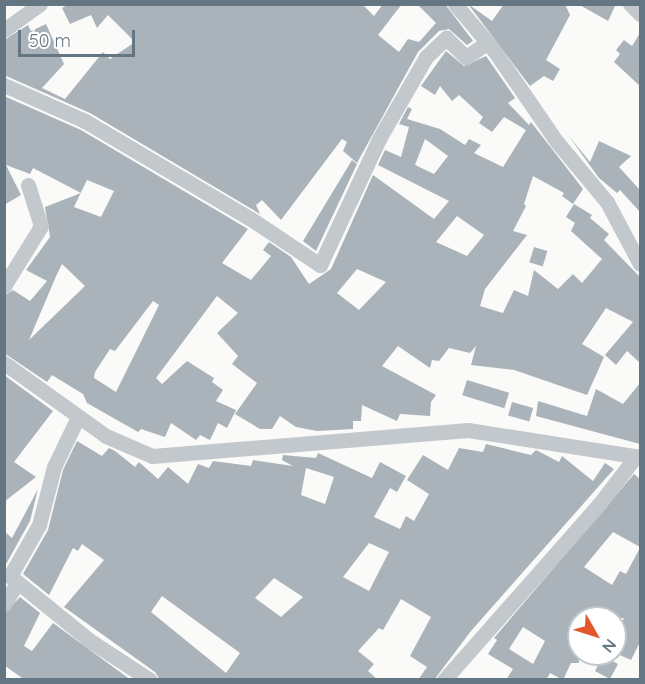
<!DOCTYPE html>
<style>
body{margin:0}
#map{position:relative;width:645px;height:684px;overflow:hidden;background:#fafaf8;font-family:Quicksand,sans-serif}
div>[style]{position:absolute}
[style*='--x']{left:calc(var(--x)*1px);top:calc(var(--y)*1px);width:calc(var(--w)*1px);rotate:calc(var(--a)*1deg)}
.building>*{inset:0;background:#aab3b9;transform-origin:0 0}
.street>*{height:15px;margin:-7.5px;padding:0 7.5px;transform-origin:7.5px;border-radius:7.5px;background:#c3c8cc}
span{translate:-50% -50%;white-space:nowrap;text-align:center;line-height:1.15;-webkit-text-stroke:6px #fff;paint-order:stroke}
.frame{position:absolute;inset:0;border:6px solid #657683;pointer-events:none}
.north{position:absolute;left:567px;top:606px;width:60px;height:60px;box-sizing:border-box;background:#fff;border:2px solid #c1c8cd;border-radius:50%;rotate:129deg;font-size:16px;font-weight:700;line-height:24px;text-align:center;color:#657683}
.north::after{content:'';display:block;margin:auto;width:21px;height:27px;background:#e4572e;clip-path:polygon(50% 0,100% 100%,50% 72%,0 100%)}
.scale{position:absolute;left:18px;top:30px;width:117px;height:27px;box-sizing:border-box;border:3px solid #657683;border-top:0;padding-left:8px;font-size:18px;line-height:21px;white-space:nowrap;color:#657683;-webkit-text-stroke:4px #fff;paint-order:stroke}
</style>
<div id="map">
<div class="building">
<div style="clip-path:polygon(69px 4px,362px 4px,374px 16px,383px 4px,402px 4px,378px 35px,399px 52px,408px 39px,419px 42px,436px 23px,417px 4px,445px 4px,473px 41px,467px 45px,449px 29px,439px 31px,418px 52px,357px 163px,343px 151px,347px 142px,342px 139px,281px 220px,262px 200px,256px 205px,260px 214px,90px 113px,4px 75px,4px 40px,28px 25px,31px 31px,46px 24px,64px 64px,42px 88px,65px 99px,103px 52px,110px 59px,135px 42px,108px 15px,97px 28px,91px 15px,70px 24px,62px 8px)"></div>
<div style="clip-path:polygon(468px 4px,492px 21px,504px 4px,565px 4px,570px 15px,546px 60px,560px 69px,553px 81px,544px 76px,530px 86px)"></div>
<div style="clip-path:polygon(578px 4px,616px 4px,608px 21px)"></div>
<div style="clip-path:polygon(640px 33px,640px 86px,614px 62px,620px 54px,616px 50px,624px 40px,632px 46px)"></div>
<div style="clip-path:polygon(evenodd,446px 51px,464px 66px,486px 56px,515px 98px,508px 103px,529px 125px,531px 122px,583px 189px,573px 204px,562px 196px,564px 193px,533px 176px,524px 204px,526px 206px,513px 231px,527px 235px,485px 289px,480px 306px,503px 313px,514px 290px,528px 296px,534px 270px,558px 289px,573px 274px,582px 283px,602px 259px,571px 231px,575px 223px,566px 217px,574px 204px,592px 215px,590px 218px,609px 234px,604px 240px,640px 277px,640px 363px,627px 351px,616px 365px,605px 355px,633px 322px,606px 308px,582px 344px,604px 357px,587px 395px,514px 370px,471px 365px,476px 346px,470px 353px,449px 348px,439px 361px,432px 360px,430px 368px,398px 346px,382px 366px,436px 395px,431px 402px,430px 416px,400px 414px,397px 421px,362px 405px,361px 421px,353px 421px,353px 429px,317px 431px,296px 427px,280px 416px,272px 429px,260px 429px,235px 414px,257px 383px,232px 364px,238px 356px,217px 333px,238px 313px,217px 296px,156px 378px,162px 384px,187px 361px,214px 378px,212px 382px,223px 390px,216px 401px,236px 410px,227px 428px,218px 423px,210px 440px,200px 435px,196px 440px,171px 423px,165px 437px,141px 429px,138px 432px,87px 403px,83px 394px,52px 375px,47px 382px,4px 353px,4px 296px,13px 290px,30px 301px,47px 281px,26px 270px,50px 237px,45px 207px,81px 193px,33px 168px,30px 174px,6px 165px,21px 195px,4px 205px,4px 96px,81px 130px,248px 229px,222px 263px,251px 280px,271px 256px,263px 250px,269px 242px,291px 257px,309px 284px,331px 269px,373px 175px,434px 219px,449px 201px,378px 165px,385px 150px,401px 157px,409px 127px,399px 124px,408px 107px,412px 109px,407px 119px,440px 129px,465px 145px,469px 139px,481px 145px,474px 153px,503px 167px,526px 130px,504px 117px,492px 132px,479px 123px,483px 117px,459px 95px,452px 101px,440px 86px,435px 95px,421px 86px,446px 51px,425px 139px,448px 156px,434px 174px,415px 165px,425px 139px,446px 51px,87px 180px,114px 191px,101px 217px,74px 207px,87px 180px,446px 51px,457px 216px,484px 235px,467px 256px,436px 242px,457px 216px,446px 51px,62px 264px,85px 286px,29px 340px,57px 274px,62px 264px,446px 51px,357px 269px,386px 282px,359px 310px,337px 293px,357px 269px,446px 51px,153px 301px,159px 305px,116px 392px,94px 378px,95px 372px,110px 349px,115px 351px,153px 301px)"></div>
<div style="clip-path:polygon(568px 135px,590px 162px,599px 141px,631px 156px,619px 167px,640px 190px,640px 212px,620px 190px,617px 193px,599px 178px)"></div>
<div style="clip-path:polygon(352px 160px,357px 164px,316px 251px,303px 241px)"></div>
<div style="left:534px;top:247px;width:14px;height:16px;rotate:17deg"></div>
<div style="clip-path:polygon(4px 375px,53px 411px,14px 462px,36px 477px,4px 502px)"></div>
<div style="left:467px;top:380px;width:44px;height:16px;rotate:17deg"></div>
<div style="clip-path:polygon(640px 383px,640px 444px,536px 416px,538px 401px,587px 416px,596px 389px,623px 404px)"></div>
<div style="left:512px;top:402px;width:22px;height:14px;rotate:16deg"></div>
<div style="clip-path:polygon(evenodd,77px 441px,102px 456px,109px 448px,115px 451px,135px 467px,139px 462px,158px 479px,168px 467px,188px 484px,198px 464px,209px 468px,213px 461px,251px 466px,253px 460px,293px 466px,282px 460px,283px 455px,316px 458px,318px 453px,372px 478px,380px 462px,406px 476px,397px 492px,390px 488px,374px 517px,400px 529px,406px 516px,414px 521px,429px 494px,407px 480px,423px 455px,448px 470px,459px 448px,483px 452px,486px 444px,531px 455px,536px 450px,559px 462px,562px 456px,593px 481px,605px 463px,614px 469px,471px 631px,434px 680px,418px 680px,427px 667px,410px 656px,431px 617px,401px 599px,383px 630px,379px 628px,358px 651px,374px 664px,368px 671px,378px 680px,160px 680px,155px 672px,64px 607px,104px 560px,82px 544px,78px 551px,73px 548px,49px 595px,23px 574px,48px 530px,63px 470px,77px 441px,306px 468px,334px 477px,325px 504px,301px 495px,306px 468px,77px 441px,369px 543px,389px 552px,369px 591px,343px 577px,369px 543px,77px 441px,274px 578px,303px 597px,281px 617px,255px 598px,274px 578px,77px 441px,162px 596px,240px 653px,226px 673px,151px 612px,162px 596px)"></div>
<div style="clip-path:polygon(evenodd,634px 474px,640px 479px,640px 547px,613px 532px,584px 567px,612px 585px,620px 571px,626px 574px,640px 548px,640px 642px,631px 660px,615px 653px,615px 635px,624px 618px,579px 618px,579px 663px,571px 663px,563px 680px,550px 673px,546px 680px,506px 680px,513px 669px,488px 654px,497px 640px,494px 638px,634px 474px,523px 627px,545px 641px,533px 664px,509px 649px,523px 627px)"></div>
<div style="clip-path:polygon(38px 489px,30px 521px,5px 566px,4px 531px,12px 538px)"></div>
<div style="clip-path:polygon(20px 597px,40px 613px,24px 646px,32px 651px,53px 623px,131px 680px,25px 680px,15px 673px,4px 665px,4px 614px)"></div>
<div style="left:603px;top:656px;width:17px;height:17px;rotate:28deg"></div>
</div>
<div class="street">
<div style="--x:455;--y:4;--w:59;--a:49.8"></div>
<div style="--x:493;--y:49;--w:113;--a:55.5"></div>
<div style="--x:557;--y:142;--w:78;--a:50.2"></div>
<div style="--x:607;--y:202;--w:70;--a:62"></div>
<div style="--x:630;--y:4;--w:14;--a:45"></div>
<div style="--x:4;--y:30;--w:44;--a:-35.8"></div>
<div style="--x:4;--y:85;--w:89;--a:24"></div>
<div style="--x:85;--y:121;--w:193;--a:30.6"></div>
<div style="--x:251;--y:219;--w:83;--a:33.7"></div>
<div style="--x:320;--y:265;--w:141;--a:-64.9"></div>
<div style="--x:380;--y:137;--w:92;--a:-60.1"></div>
<div style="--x:426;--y:57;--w:28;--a:-44"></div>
<div style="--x:446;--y:38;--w:28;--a:44"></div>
<div style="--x:466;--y:57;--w:25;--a:-34"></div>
<div style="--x:4;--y:286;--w:70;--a:-58.3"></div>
<div style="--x:41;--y:226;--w:43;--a:-107.6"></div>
<div style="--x:4;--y:363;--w:125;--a:35.6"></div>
<div style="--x:106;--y:436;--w:50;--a:23.5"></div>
<div style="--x:152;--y:456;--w:317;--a:-4.7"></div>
<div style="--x:468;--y:430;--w:174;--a:8.9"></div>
<div style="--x:78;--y:417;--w:55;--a:115.6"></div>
<div style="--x:54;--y:467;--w:60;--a:104.5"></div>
<div style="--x:39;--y:525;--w:59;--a:119.6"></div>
<div style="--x:10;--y:576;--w:102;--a:39"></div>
<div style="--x:89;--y:640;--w:73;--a:33.3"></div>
<div style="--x:4;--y:604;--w:25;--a:-58"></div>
<div style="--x:444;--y:680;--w:236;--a:-48.6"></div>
<div style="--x:600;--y:503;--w:59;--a:-52.5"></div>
</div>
<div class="frame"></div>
<div class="north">N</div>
<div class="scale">50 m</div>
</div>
